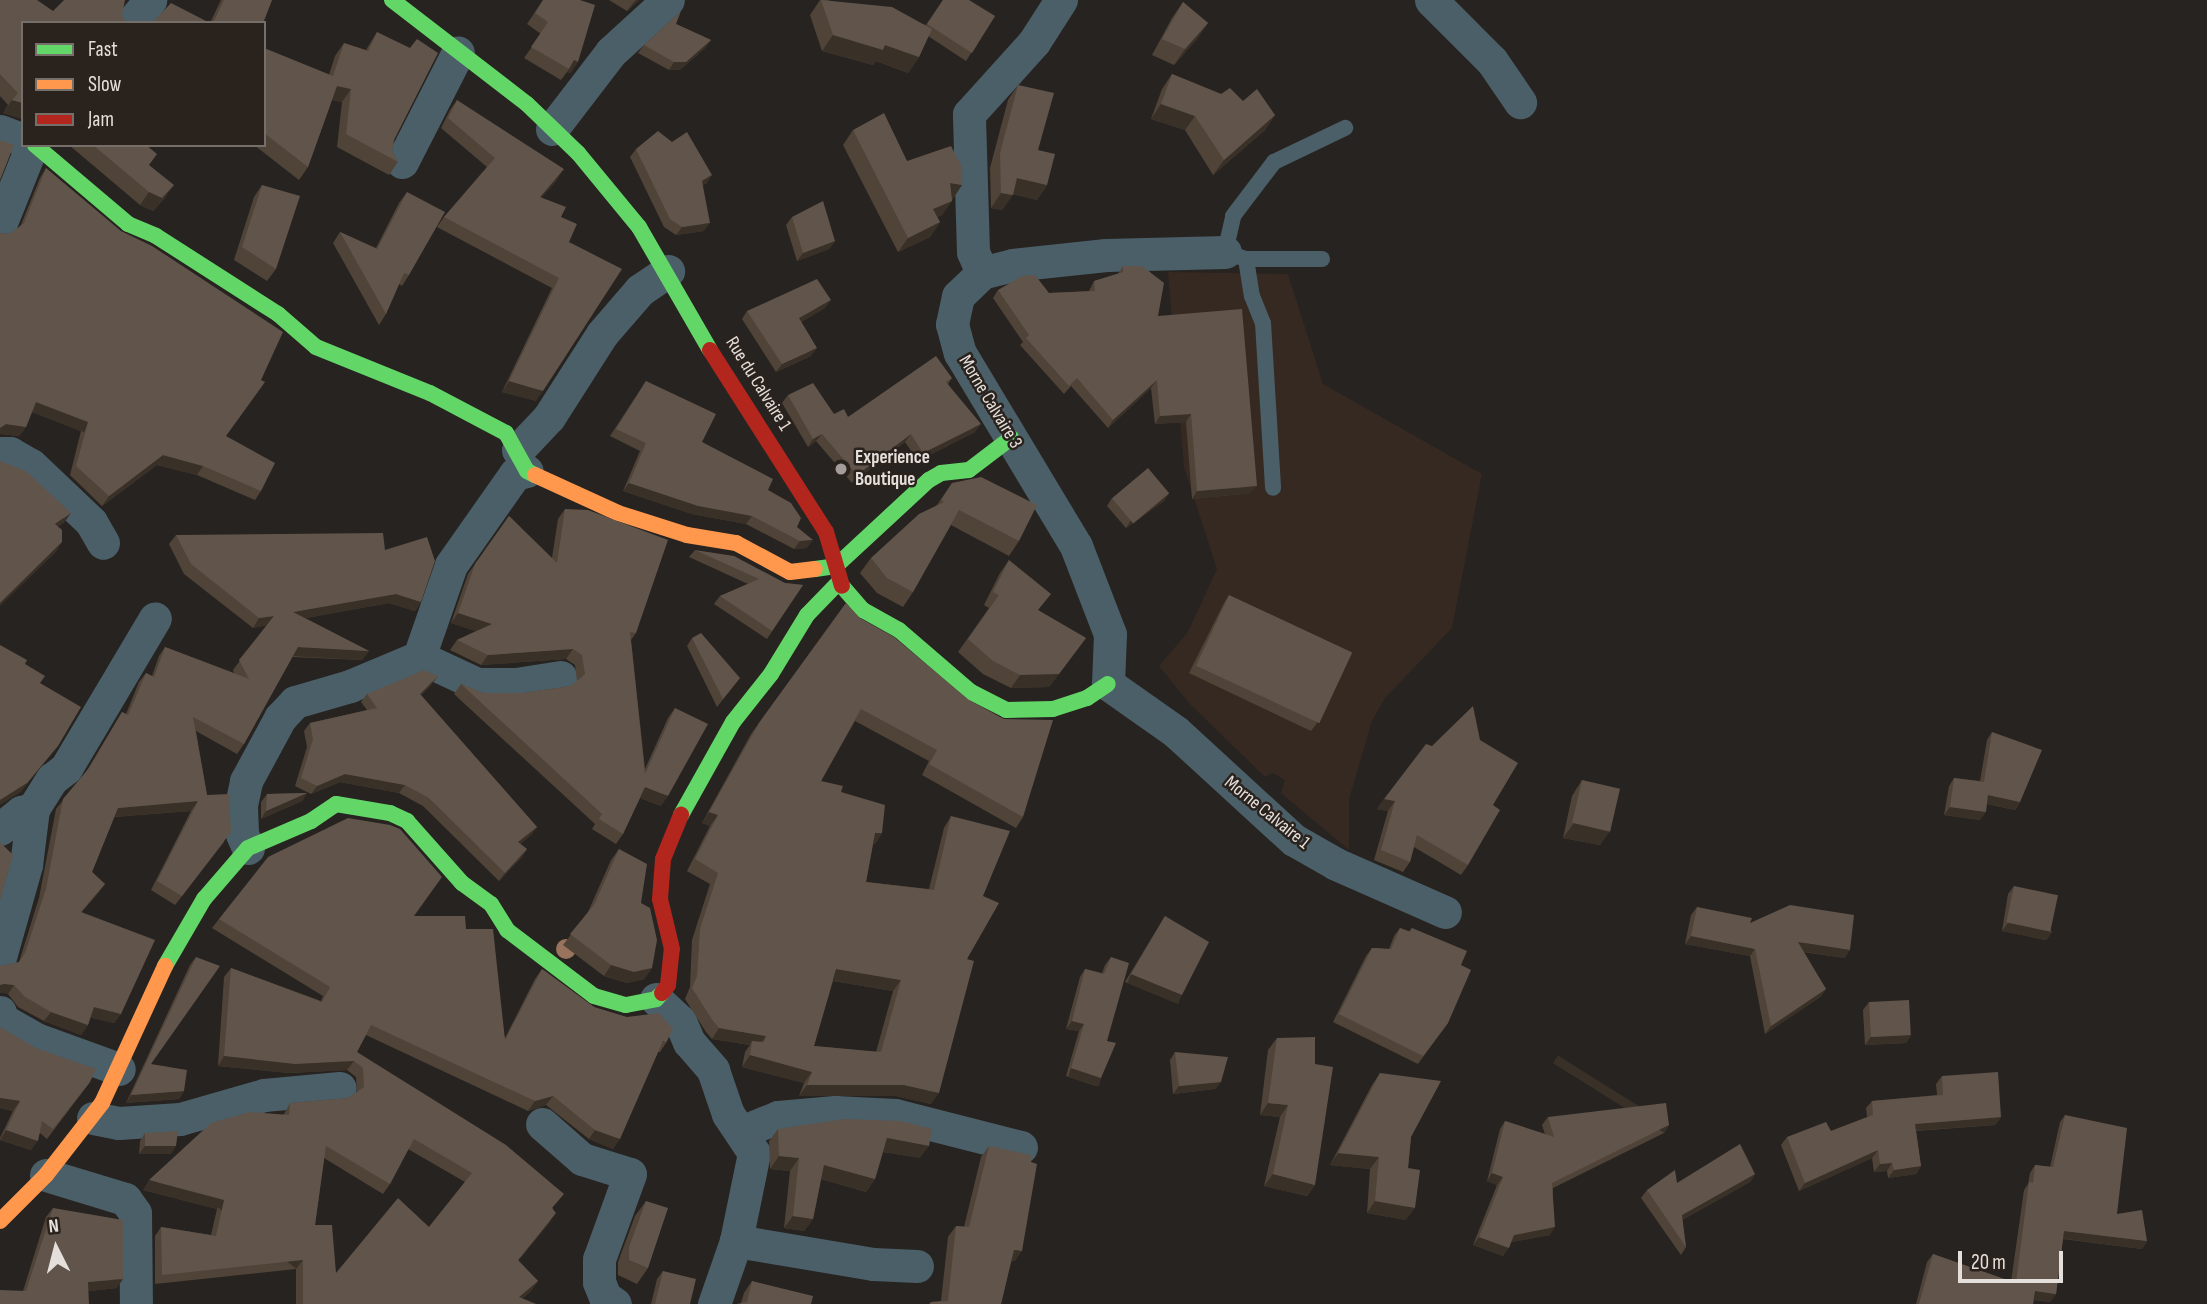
<!DOCTYPE html>
<style>
body{margin:0}
#map{position:relative;width:2207px;height:1304px;overflow:hidden;background:#272320;font-family:"Sofia Sans Condensed",sans-serif}
div>[style]{position:absolute}
[style*='--x']{left:calc(var(--x)*1px);top:calc(var(--y)*1px);width:calc(var(--w)*1px);rotate:calc(var(--a)*1deg)}
.built>*{inset:0;background:#362922}
.lane>*{height:16px;margin:-8px;padding:0 8px;transform-origin:8px;border-radius:8px;background:#4b5f68}
.street>*{height:33px;margin:-16.5px;padding:0 16.5px;transform-origin:16.5px;border-radius:16.5px;background:#4b5f68}
.fast>*{height:16px;margin:-8px;padding:0 8px;transform-origin:8px;border-radius:8px;background:#63d668}
.slow>*{height:16px;margin:-8px;padding:0 8px;transform-origin:8px;border-radius:8px;background:#ff974d}
.jam>*{height:16px;margin:-8px;padding:0 8px;transform-origin:8px;border-radius:8px;background:#b3261e}
.trees>*{width:20px;height:20px;margin:-10px;border-radius:50%;background:#9a735c}
.wall>*{inset:0;background:#504439}
.shaded-wall>*{inset:0;background:#393028;transform-origin:0 0}
.building>*{inset:0;background:#60544b;transform-origin:0 0}
.dots>*{width:19px;height:19px;translate:-50% -50%;box-sizing:border-box;border:4px solid #2a221d;border-radius:50%}
span{translate:-50% -50%;white-space:nowrap;text-align:center;line-height:1.15;-webkit-text-stroke:5px #2a221d;paint-order:stroke}
.street-label{font-size:19px;color:#e5dfdc}
.poi-label{font-size:19px;color:#e5dfdc;font-weight:700}
.left{translate:0 -50%;text-align:left}
.legend{position:absolute;left:21px;top:21px;width:245px;height:126px;box-sizing:border-box;background:#2a221d;border:2px solid #756e69;margin:0;padding:9px 12px;list-style:none;font-size:21px;color:#e5dfdc}
.legend li{display:flex;align-items:center;gap:14px;height:35px}
.legend b{width:35px;border:2px solid #756e69}
.north{position:absolute;left:21px;top:1213px;width:70px;height:70px;-webkit-text-stroke:5px #2a221d;paint-order:stroke;rotate:354deg;font-size:19px;font-weight:700;line-height:28px;text-align:center;color:#e5dfdc}
.north::after{content:'';display:block;margin:auto;width:24px;height:32px;background:#e5dfdc;clip-path:polygon(50% 0,100% 100%,50% 72%,0 100%)}
.scale{position:absolute;left:1958px;top:1251px;width:105px;height:32px;box-sizing:border-box;border:4px solid #e5dfdc;border-top:0;padding-left:9px;font-size:21px;line-height:24px;white-space:nowrap;color:#e5dfdc;-webkit-text-stroke:5px #2a221d;paint-order:stroke}
</style>
<div id="map">
<div class="built">
<div style="clip-path:polygon(1168px 272px,1288px 274px,1323px 384px,1482px 474px,1452px 628px,1385px 698px,1372px 721px,1349px 799px,1349px 850px,1281px 793px,1285px 780px,1273px 773px,1265px 777px,1190px 704px,1159px 666px,1188px 632px,1217px 569px,1184px 467px)"></div>
</div>
<div class="lane">
<div style="--x:1246;--y:259;--w:37;--a:81"></div>
<div style="--x:1252;--y:296;--w:29;--a:68"></div>
<div style="--x:1263;--y:323;--w:165;--a:86.5"></div>
<div style="--x:1322;--y:259;--w:76;--a:180"></div>
<div style="--x:1246;--y:259;--w:22;--a:-162"></div>
<div style="--x:1225;--y:252;--w:37;--a:-77"></div>
<div style="--x:1233;--y:216;--w:68;--a:-52.8"></div>
<div style="--x:1274;--y:162;--w:79;--a:-25.6"></div>
</div>
<div class="street">
<div style="--x:1431;--y:0;--w:86;--a:45"></div>
<div style="--x:1492;--y:61;--w:50;--a:55.7"></div>
<div style="--x:131;--y:23;--w:30;--a:-50"></div>
<div style="--x:552;--y:129;--w:97;--a:-52.5"></div>
<div style="--x:611;--y:52;--w:77;--a:-42.4"></div>
<div style="--x:0;--y:131;--w:25;--a:21"></div>
<div style="--x:402;--y:162;--w:123;--a:-63"></div>
<div style="--x:0;--y:225;--w:86;--a:-68.2"></div>
<div style="--x:1225;--y:252;--w:119;--a:178.6"></div>
<div style="--x:1106;--y:255;--w:94;--a:173.9"></div>
<div style="--x:1013;--y:265;--w:32;--a:166"></div>
<div style="--x:982;--y:273;--w:33;--a:136"></div>
<div style="--x:958;--y:296;--w:29;--a:102"></div>
<div style="--x:952;--y:324;--w:30;--a:75"></div>
<div style="--x:960;--y:353;--w:225;--a:59"></div>
<div style="--x:1076;--y:546;--w:94;--a:68.9"></div>
<div style="--x:1110;--y:634;--w:50;--a:92.3"></div>
<div style="--x:1108;--y:684;--w:83;--a:35.2"></div>
<div style="--x:1176;--y:732;--w:160;--a:42.5"></div>
<div style="--x:1294;--y:840;--w:48;--a:29.7"></div>
<div style="--x:1336;--y:864;--w:119;--a:23.8"></div>
<div style="--x:982;--y:273;--w:23;--a:-113"></div>
<div style="--x:973;--y:252;--w:138;--a:-91.7"></div>
<div style="--x:969;--y:114;--w:97;--a:-47.9"></div>
<div style="--x:1034;--y:42;--w:50;--a:-57.3"></div>
<div style="--x:518;--y:450;--w:45;--a:-46.8"></div>
<div style="--x:549;--y:417;--w:98;--a:-57.4"></div>
<div style="--x:602;--y:334;--w:58;--a:-49.2"></div>
<div style="--x:640;--y:290;--w:34;--a:-34"></div>
<div style="--x:0;--y:453;--w:10;--a:0"></div>
<div style="--x:10;--y:453;--w:24;--a:30"></div>
<div style="--x:31;--y:465;--w:83;--a:43.5"></div>
<div style="--x:91;--y:522;--w:24;--a:60"></div>
<div style="--x:419;--y:657;--w:64;--a:25"></div>
<div style="--x:477;--y:684;--w:39;--a:0"></div>
<div style="--x:516;--y:684;--w:45;--a:-9"></div>
<div style="--x:0;--y:829;--w:27;--a:-39"></div>
<div style="--x:21;--y:812;--w:12;--a:-14"></div>
<div style="--x:248;--y:848;--w:15;--a:-113"></div>
<div style="--x:242;--y:834;--w:29;--a:-92"></div>
<div style="--x:241;--y:805;--w:25;--a:-78"></div>
<div style="--x:246;--y:781;--w:72;--a:-61.6"></div>
<div style="--x:280;--y:718;--w:22;--a:-47"></div>
<div style="--x:295;--y:702;--w:57;--a:-16.2"></div>
<div style="--x:350;--y:686;--w:75;--a:-22.8"></div>
<div style="--x:419;--y:657;--w:97;--a:-70.8"></div>
<div style="--x:451;--y:565;--w:111;--a:-54.9"></div>
<div style="--x:515;--y:474;--w:12;--a:-14"></div>
<div style="--x:0;--y:957;--w:96;--a:-74.2"></div>
<div style="--x:26;--y:865;--w:56;--a:-82.9"></div>
<div style="--x:33;--y:809;--w:36;--a:-58"></div>
<div style="--x:52;--y:779;--w:18;--a:-38"></div>
<div style="--x:66;--y:768;--w:174;--a:-59.3"></div>
<div style="--x:656;--y:999;--w:33;--a:43"></div>
<div style="--x:680;--y:1021;--w:23;--a:67"></div>
<div style="--x:689;--y:1042;--w:37;--a:49"></div>
<div style="--x:713;--y:1070;--w:46;--a:71.2"></div>
<div style="--x:728;--y:1114;--w:47;--a:56.3"></div>
<div style="--x:754;--y:1153;--w:90;--a:101.6"></div>
<div style="--x:736;--y:1241;--w:67;--a:109.2"></div>
<div style="--x:0;--y:1012;--w:7;--a:82"></div>
<div style="--x:1;--y:1019;--w:40;--a:29.7"></div>
<div style="--x:36;--y:1039;--w:88;--a:19.9"></div>
<div style="--x:93;--y:1118;--w:26;--a:11"></div>
<div style="--x:119;--y:1123;--w:61;--a:-3.8"></div>
<div style="--x:180;--y:1119;--w:87;--a:-15.9"></div>
<div style="--x:264;--y:1095;--w:76;--a:-5.3"></div>
<div style="--x:542;--y:1124;--w:53;--a:41.2"></div>
<div style="--x:582;--y:1159;--w:50;--a:17.4"></div>
<div style="--x:630;--y:1174;--w:90;--a:110"></div>
<div style="--x:599;--y:1259;--w:23;--a:90"></div>
<div style="--x:599;--y:1282;--w:16;--a:68"></div>
<div style="--x:605;--y:1297;--w:12;--a:35"></div>
<div style="--x:741;--y:1132;--w:40;--a:-22"></div>
<div style="--x:778;--y:1117;--w:57;--a:-5"></div>
<div style="--x:835;--y:1112;--w:60;--a:2.9"></div>
<div style="--x:895;--y:1115;--w:130;--a:14.3"></div>
<div style="--x:46;--y:1175;--w:83;--a:16.9"></div>
<div style="--x:125;--y:1199;--w:17;--a:54"></div>
<div style="--x:135;--y:1213;--w:91;--a:89.4"></div>
<div style="--x:736;--y:1241;--w:139;--a:9.5"></div>
<div style="--x:873;--y:1264;--w:44;--a:2.6"></div>
</div>
<div class="fast">
<div style="--x:392;--y:0;--w:170;--a:37.6"></div>
<div style="--x:527;--y:104;--w:71;--a:43.9"></div>
<div style="--x:578;--y:153;--w:96;--a:50.5"></div>
<div style="--x:639;--y:227;--w:142;--a:60"></div>
<div style="--x:35;--y:145;--w:122;--a:40.3"></div>
<div style="--x:128;--y:224;--w:30;--a:23"></div>
<div style="--x:156;--y:236;--w:145;--a:32.6"></div>
<div style="--x:278;--y:314;--w:50;--a:41"></div>
<div style="--x:316;--y:347;--w:123;--a:22"></div>
<div style="--x:430;--y:393;--w:86;--a:27.8"></div>
<div style="--x:506;--y:433;--w:43;--a:61.1"></div>
<div style="--x:527;--y:471;--w:9;--a:27"></div>
<div style="--x:815;--y:569;--w:21;--a:-8"></div>
<div style="--x:836;--y:566;--w:127;--a:-42.8"></div>
<div style="--x:929;--y:480;--w:14;--a:-30"></div>
<div style="--x:941;--y:473;--w:28;--a:-6"></div>
<div style="--x:969;--y:470;--w:53;--a:-37.3"></div>
<div style="--x:842;--y:586;--w:32;--a:49"></div>
<div style="--x:863;--y:610;--w:41;--a:29.1"></div>
<div style="--x:899;--y:630;--w:95;--a:40.7"></div>
<div style="--x:971;--y:692;--w:39;--a:27"></div>
<div style="--x:1006;--y:710;--w:47;--a:-1.2"></div>
<div style="--x:1053;--y:709;--w:36;--a:-18"></div>
<div style="--x:1087;--y:698;--w:25;--a:-34"></div>
<div style="--x:681;--y:815;--w:107;--a:-60.8"></div>
<div style="--x:733;--y:722;--w:61;--a:-51.6"></div>
<div style="--x:771;--y:674;--w:69;--a:-58.6"></div>
<div style="--x:807;--y:615;--w:46;--a:-45.9"></div>
<div style="--x:165;--y:966;--w:78;--a:-59.8"></div>
<div style="--x:204;--y:899;--w:67;--a:-49.2"></div>
<div style="--x:248;--y:848;--w:69;--a:-23.2"></div>
<div style="--x:311;--y:821;--w:30;--a:-34"></div>
<div style="--x:336;--y:804;--w:55;--a:9.5"></div>
<div style="--x:390;--y:813;--w:19;--a:25"></div>
<div style="--x:407;--y:821;--w:83;--a:48.4"></div>
<div style="--x:462;--y:883;--w:36;--a:36"></div>
<div style="--x:491;--y:904;--w:31;--a:58"></div>
<div style="--x:507;--y:930;--w:109;--a:37.2"></div>
<div style="--x:594;--y:996;--w:33;--a:16"></div>
<div style="--x:626;--y:1005;--w:31;--a:-11"></div>
<div style="--x:656;--y:999;--w:8;--a:-45"></div>
</div>
<div class="slow">
<div style="--x:535;--y:475;--w:91;--a:24.6"></div>
<div style="--x:618;--y:513;--w:72;--a:17.7"></div>
<div style="--x:687;--y:535;--w:50;--a:9.3"></div>
<div style="--x:736;--y:543;--w:61;--a:28.2"></div>
<div style="--x:790;--y:572;--w:25;--a:-7"></div>
<div style="--x:0;--y:1221;--w:65;--a:-45"></div>
<div style="--x:46;--y:1175;--w:91;--a:-52.1"></div>
<div style="--x:102;--y:1103;--w:151;--a:-65.3"></div>
</div>
<div class="jam">
<div style="--x:710;--y:350;--w:216;--a:57.5"></div>
<div style="--x:826;--y:532;--w:56;--a:73.5"></div>
<div style="--x:662;--y:993;--w:10;--a:-53"></div>
<div style="--x:668;--y:985;--w:36;--a:-84"></div>
<div style="--x:672;--y:949;--w:51;--a:-103.5"></div>
<div style="--x:660;--y:899;--w:40;--a:-85.7"></div>
<div style="--x:663;--y:859;--w:48;--a:-67.8"></div>
</div>
<div class="trees">
<div style="left:566px;top:949px"></div>
</div>
<div class="wall">
<div style="clip-path:polygon(0 0,53px 11px,23px 119px,3px 113px,8px 105px,0 96px)"></div>
<div style="clip-path:polygon(221px 0,272px 0,263px 23px,210px 23px)"></div>
<div style="clip-path:polygon(543px 0,571px 73px,567px 72px,561px 80px,524px 58px,541px 34px,527px 24px)"></div>
<div style="clip-path:polygon(609px 0,639px 0,627px 11px)"></div>
<div style="clip-path:polygon(820px 0,827px 0,926px 25px,943px 0,995px 16px,966px 61px,928px 36px,919px 57px,908px 73px,876px 61px,873px 65px,822px 51px,810px 15px)"></div>
<div style="clip-path:polygon(1183px 2px,1208px 23px,1197px 39px,1174px 65px,1152px 55px,1172px 18px)"></div>
<div style="clip-path:polygon(676px 24px,711px 40px,705px 48px,680px 70px,669px 70px,638px 53px,644px 45px)"></div>
<div style="clip-path:polygon(377px 32px,394px 140px,392px 151px,398px 162px,389px 175px,337px 147px,342px 102px,332px 100px,308px 167px,299px 180px,254px 145px,264px 145px,264px 48px,329px 75px,335px 56px,344px 43px,366px 50px)"></div>
<div style="clip-path:polygon(1172px 74px,1221px 94px,1275px 115px,1265px 130px,1213px 175px,1185px 130px,1151px 119px,1162px 89px)"></div>
<div style="clip-path:polygon(1018px 85px,1047px 185px,1037px 200px,1013px 194px,1002px 210px,991px 208px,990px 168px,1008px 100px)"></div>
<div style="clip-path:polygon(457px 100px,557px 180px,541px 198px,561px 217px,569px 242px,536px 401px,502px 392px,552px 288px,437px 227px,444px 217px,487px 167px,441px 128px,450px 110px)"></div>
<div style="clip-path:polygon(853px 130px,907px 161px,962px 185px,942px 215px,937px 217px,940px 222px,930px 237px,898px 252px,843px 145px)"></div>
<div style="clip-path:polygon(69px 145px,146px 145px,149px 165px,165px 198px,153px 211px,140px 205px)"></div>
<div style="clip-path:polygon(636px 149px,707px 183px,703px 185px,704px 231px,676px 235px,664px 227px,630px 157px)"></div>
<div style="clip-path:polygon(46px 168px,261px 491px,255px 500px,197px 475px,157px 465px,102px 506px,70px 475px,81px 431px,32px 412px,26px 427px,19px 436px,0 434px,0 233px,10px 234px,20px 227px,40px 178px)"></div>
<div style="clip-path:polygon(262px 185px,276px 269px,267px 281px,234px 260px,254px 197px)"></div>
<div style="clip-path:polygon(407px 192px,409px 275px,402px 286px,399px 284px,386px 314px,379px 325px,333px 243px,340px 232px,376px 248px,399px 203px)"></div>
<div style="clip-path:polygon(792px 217px,835px 241px,829px 249px,797px 261px,786px 225px)"></div>
<div style="clip-path:polygon(1123px 266px,1158px 316px,1251px 493px,1192px 499px,1186px 422px,1155px 424px,1151px 388px,1108px 428px,1071px 386px,1064px 394px,1020px 345px,1023px 342px,993px 298px,998px 290px,1049px 293px,1089px 291px,1094px 281px,1118px 274px)"></div>
<div style="clip-path:polygon(825px 308px,801px 322px,811px 356px,776px 372px,742px 319px,747px 311px)"></div>
<div style="clip-path:polygon(952px 378px,948px 384px,975px 432px,918px 461px,905px 442px,852px 483px,816px 441px,808px 447px,782px 403px,788px 395px,834px 414px,848px 417px)"></div>
<div style="clip-path:polygon(646px 381px,702px 442px,768px 490px,797px 527px,807px 548px,794px 549px,746px 524px,692px 514px,623px 491px,640px 451px,610px 436px)"></div>
<div style="clip-path:polygon(952px 483px,1019px 541px,1009px 556px,951px 525px,913px 592px,903px 607px,877px 593px,860px 573px,871px 558px,937px 505px)"></div>
<div style="clip-path:polygon(1169px 493px,1164px 501px,1126px 528px,1107px 506px,1112px 498px)"></div>
<div style="clip-path:polygon(565px 509px,636px 633px,631px 640px,645px 769px,668px 718px,675px 708px,661px 806px,640px 798px,623px 834px,616px 844px,592px 829px,595px 824px,454px 694px,461px 684px,483px 693px,523px 693px,571px 686px,577px 681px,575px 665px,566px 659px,481px 665px,450px 650px,457px 640px,476px 631px,451px 623px,468px 574px,509px 516px,552px 558px,558px 519px)"></div>
<div style="clip-path:polygon(176px 535px,385px 550px,421px 602px,415px 611px,389px 603px,305px 618px,369px 651px,362px 660px,292px 657px,244px 744px,237px 754px,196px 731px,207px 795px,224px 842px,175px 905px,151px 890px,191px 811px,114px 817px,92px 872px,105px 884px,82px 912px,121px 1014px,114px 1023px,90px 1017px,88px 1025px,81px 1035px,44px 1021px,18px 1007px,8px 994px,2px 966px,19px 962px,39px 898px,56px 809px,86px 772px,122px 712px,126px 714px,139px 682px,146px 673px,152px 676px,159px 656px,165px 647px,234px 673px,233px 670px,267px 625px,253px 628px,184px 574px,169px 544px)"></div>
<div style="clip-path:polygon(695px 550px,785px 583px,803px 585px,767px 639px,714px 604px,720px 596px,748px 584px,689px 557px)"></div>
<div style="clip-path:polygon(1009px 560px,1039px 611px,1086px 638px,1049px 687px,1011px 688px,983px 674px,958px 652px,989px 608px,984px 605px,1000px 573px)"></div>
<div style="clip-path:polygon(1229px 595px,1317px 723px,1311px 731px,1189px 673px,1224px 603px)"></div>
<div style="clip-path:polygon(evenodd,846px 603px,1023px 817px,1016px 828px,922px 775px,929px 761px,855px 721px,821px 781px,841px 792px,882px 833px,875px 844px,873px 844px,866px 882px,929px 889px,944px 828px,951px 816px,983px 896px,931px 1104px,896px 1096px,799px 1096px,804px 1083px,742px 1067px,745px 1052px,750px 1045px,712px 1039px,706px 1032px,685px 999px,690px 987px,692px 940px,710px 884px,687px 871px,710px 826px,702px 823px,751px 734px,846px 603px,833px 981px,893px 991px,876px 1052px,814px 1046px,833px 981px)"></div>
<div style="clip-path:polygon(692px 638px,740px 678px,717px 707px,687px 646px)"></div>
<div style="clip-path:polygon(432px 684px,421px 695px,537px 827px,531px 835px,520px 844px,527px 849px,522px 857px,499px 881px,423px 806px,399px 793px,340px 782px,311px 794px,295px 786px,307px 747px,304px 731px,310px 723px,367px 710px,361px 702px,367px 694px)"></div>
<div style="clip-path:polygon(1992px 732px,2020px 802px,2015px 810px,1987px 804px,1980px 820px,1944px 815px,1949px 786px,1954px 778px,1980px 781px,1987px 740px)"></div>
<div style="clip-path:polygon(1582px 780px,1611px 829px,1600px 845px,1563px 838px,1572px 796px)"></div>
<div style="clip-path:polygon(307px 793px,302px 801px,261px 819px,261px 802px,267px 794px)"></div>
<div style="clip-path:polygon(1384px 799px,1493px 805px,1468px 865px,1461px 875px,1414px 847px,1410px 862px,1403px 872px,1374px 860px,1388px 811px,1377px 809px)"></div>
<div style="clip-path:polygon(619px 849px,641px 903px,652px 968px,644px 979px,627px 983px,604px 976px,563px 945px,588px 912px,611px 860px)"></div>
<div style="clip-path:polygon(2014px 886px,2052px 932px,2046px 940px,2002px 931px,2008px 894px)"></div>
<div style="clip-path:polygon(1697px 907px,1750px 923px,1845px 958px,1803px 952px,1826px 989px,1820px 997px,1765px 1034px,1750px 956px,1685px 944px,1691px 915px)"></div>
<div style="clip-path:polygon(evenodd,414px 916px,466px 929px,505px 1038px,535px 979px,542px 969px,594px 1007px,666px 1043px,660px 1052px,658px 1052px,613px 1149px,589px 1139px,546px 1105px,528px 1111px,366px 1035px,357px 1052px,553px 1208px,550px 1222px,518px 1261px,538px 1281px,531px 1291px,522px 1299px,536px 1304px,296px 1304px,296px 1269px,155px 1284px,155px 1236px,161px 1227px,211px 1235px,217px 1209px,143px 1190px,284px 1114px,290px 1103px,348px 1098px,357px 1092px,356px 1077px,347px 1070px,289px 1073px,218px 1066px,224px 977px,231px 968px,321px 1001px,323px 996px,212px 928px,219px 919px,414px 916px,408px 1149px,465px 1182px,429px 1227px,336px 1273px,315px 1225px,324px 1158px,383px 1194px,390px 1184px,408px 1149px)"></div>
<div style="clip-path:polygon(1165px 916px,1176px 1003px,1125px 982px)"></div>
<div style="clip-path:polygon(1400px 928px,1409px 931px,1412px 928px,1461px 965px,1448px 1023px,1418px 1064px,1333px 1022px,1366px 956px,1372px 948px,1389px 949px,1394px 936px)"></div>
<div style="clip-path:polygon(196px 957px,151px 1064px,184px 1091px,179px 1099px,126px 1103px,190px 965px)"></div>
<div style="clip-path:polygon(1111px 957px,1107px 1041px,1101px 1078px,1096px 1086px,1066px 1076px,1079px 1031px,1066px 1029px,1080px 977px,1085px 969px,1102px 973px,1105px 965px)"></div>
<div style="clip-path:polygon(1869px 1002px,1911px 1035px,1906px 1043px,1865px 1045px,1863px 1010px)"></div>
<div style="clip-path:polygon(1277px 1038px,1315px 1185px,1307px 1196px,1264px 1186px,1280px 1117px,1260px 1115px,1268px 1050px)"></div>
<div style="clip-path:polygon(1175px 1052px,1221px 1082px,1215px 1089px,1173px 1094px,1170px 1060px)"></div>
<div style="clip-path:polygon(1380px 1073px,1411px 1137px,1408px 1168px,1406px 1220px,1367px 1213px,1370px 1169px,1330px 1165px,1372px 1085px)"></div>
<div style="clip-path:polygon(1942px 1076px,2001px 1117px,1995px 1125px,1916px 1131px,1921px 1166px,1916px 1174px,1888px 1178px,1887px 1171px,1874px 1172px,1872px 1158px,1799px 1191px,1781px 1145px,1787px 1137px,1831px 1131px,1867px 1117px,1866px 1108px,1872px 1101px,1937px 1095px,1936px 1084px)"></div>
<div style="clip-path:polygon(90px 1082px,47px 1139px,40px 1133px,31px 1150px,0 1140px,0 1138px,13px 1111px,0 1108px)"></div>
<div style="clip-path:polygon(2065px 1115px,2117px 1214px,2147px 1241px,2142px 1249px,2063px 1239px,2056px 1294px,2050px 1302px,2034px 1300px,2033px 1304px,1916px 1304px,1927px 1262px,1933px 1254px,2011px 1282px,2024px 1190px,2028px 1184px,2030px 1173px,2035px 1165px,2050px 1167px,2060px 1122px)"></div>
<div style="clip-path:polygon(1548px 1117px,1669px 1125px,1664px 1133px,1553px 1188px,1550px 1235px,1511px 1242px,1503px 1256px,1473px 1245px,1497px 1185px,1487px 1181px,1500px 1129px,1505px 1121px,1545px 1134px,1542px 1125px)"></div>
<div style="clip-path:polygon(778px 1129px,920px 1158px,883px 1152px,875px 1179px,866px 1192px,821px 1179px,813px 1219px,804px 1231px,784px 1228px,790px 1171px,770px 1169px,769px 1141px)"></div>
<div style="clip-path:polygon(145px 1133px,171px 1154px,139px 1154px,140px 1141px)"></div>
<div style="clip-path:polygon(989px 1146px,1015px 1261px,1011px 1261px,1001px 1304px,929px 1304px,931px 1302px,941px 1301px,948px 1237px,956px 1226px,964px 1227px,981px 1157px)"></div>
<div style="clip-path:polygon(1755px 1174px,1750px 1182px,1682px 1220px,1686px 1247px,1681px 1255px,1641px 1198px,1647px 1190px,1677px 1183px)"></div>
<div style="clip-path:polygon(646px 1201px,648px 1268px,637px 1284px,618px 1275px,618px 1262px,635px 1216px)"></div>
<div style="clip-path:polygon(53px 1208px,117px 1288px,89px 1291px,23px 1291px,46px 1217px)"></div>
<div style="clip-path:polygon(663px 1271px,690px 1304px,651px 1304px,657px 1279px)"></div>
<div style="clip-path:polygon(752px 1281px,811px 1304px,741px 1303px,744px 1293px)"></div>
</div>
<div class="shaded-wall">
<div style="clip-path:polygon(636px 0,639px 0,627px 11px,633px 3px)"></div>
<div style="clip-path:polygon(1208px 23px,1197px 39px,1174px 65px,1185px 49px)"></div>
<div style="clip-path:polygon(833px 35px,885px 45px,919px 57px,908px 73px,876px 61px,873px 65px,822px 51px)"></div>
<div style="clip-path:polygon(711px 40px,705px 48px,680px 70px,669px 70px,674px 62px)"></div>
<div style="clip-path:polygon(574px 60px,578px 62px,571px 73px,567px 72px)"></div>
<div style="clip-path:polygon(337px 86px,351px 89px,342px 102px,328px 99px)"></div>
<div style="clip-path:polygon(12px 100px,23px 103px,23px 119px,3px 113px)"></div>
<div style="clip-path:polygon(1161px 104px,1195px 116px,1185px 130px,1151px 119px)"></div>
<div style="clip-path:polygon(1275px 115px,1265px 130px,1213px 175px,1224px 160px)"></div>
<div style="clip-path:polygon(564px 169px,557px 180px,532px 208px,540px 197px)"></div>
<div style="clip-path:polygon(712px 175px,707px 183px,696px 188px,702px 181px)"></div>
<div style="clip-path:polygon(1017px 178px,1047px 185px,1037px 200px,1006px 193px)"></div>
<div style="clip-path:polygon(950px 183px,962px 185px,952px 200px)"></div>
<div style="clip-path:polygon(174px 185px,165px 198px,153px 211px,140px 205px,149px 192px)"></div>
<div style="clip-path:polygon(1001px 193px,1013px 195px,1002px 210px,991px 208px)"></div>
<div style="clip-path:polygon(952px 201px,942px 215px,923px 223px,933px 209px)"></div>
<div style="clip-path:polygon(940px 222px,930px 237px,898px 252px,908px 238px)"></div>
<div style="clip-path:polygon(710px 223px,704px 231px,676px 235px,682px 227px)"></div>
<div style="clip-path:polygon(835px 241px,829px 249px,797px 261px,803px 253px)"></div>
<div style="clip-path:polygon(831px 300px,825px 308px,794px 326px,799px 318px)"></div>
<div style="clip-path:polygon(817px 348px,811px 356px,776px 372px,782px 364px)"></div>
<div style="clip-path:polygon(1157px 380px,1151px 388px,1108px 428px,1113px 420px)"></div>
<div style="clip-path:polygon(509px 381px,543px 391px,536px 401px,502px 392px)"></div>
<div style="left:36px;top:402px;width:56px;height:11px;rotate:21deg"></div>
<div style="clip-path:polygon(1191px 414px,1186px 422px,1155px 424px,1160px 416px)"></div>
<div style="clip-path:polygon(6px 424px,26px 427px,19px 436px,0 434px,0 428px)"></div>
<div style="clip-path:polygon(981px 424px,975px 432px,918px 461px,923px 453px)"></div>
<div style="clip-path:polygon(822px 434px,816px 441px,808px 447px,813px 439px)"></div>
<div style="clip-path:polygon(911px 434px,905px 442px,852px 483px,857px 475px)"></div>
<div style="clip-path:polygon(163px 455px,203px 466px,197px 475px,157px 465px,102px 506px,109px 496px)"></div>
<div style="clip-path:polygon(629px 483px,752px 516px,746px 524px,692px 514px,623px 491px)"></div>
<div style="clip-path:polygon(1257px 486px,1251px 493px,1192px 499px,1197px 491px)"></div>
<div style="clip-path:polygon(1169px 493px,1164px 501px,1126px 528px,1131px 520px)"></div>
<div style="clip-path:polygon(71px 513px,64px 523px,48px 534px,55px 524px)"></div>
<div style="clip-path:polygon(813px 540px,807px 548px,794px 549px,800px 541px)"></div>
<div style="clip-path:polygon(62px 542px,56px 552px,0 606px,0 603px)"></div>
<div style="clip-path:polygon(396px 594px,421px 602px,415px 611px,389px 603px,286px 622px,293px 612px)"></div>
<div style="clip-path:polygon(458px 613px,492px 624px,485px 634px,451px 623px)"></div>
<div style="clip-path:polygon(274px 616px,267px 625px,253px 628px,259px 618px)"></div>
<div style="clip-path:polygon(1086px 638px,1049px 687px,1011px 688px,1020px 675px)"></div>
<div style="clip-path:polygon(298px 647px,369px 651px,362px 660px,291px 656px)"></div>
<div style="clip-path:polygon(573px 649px,566px 659px,481px 665px,488px 655px)"></div>
<div style="clip-path:polygon(438px 676px,432px 684px,414px 702px,420px 694px)"></div>
<div style="clip-path:polygon(58px 746px,21px 792px,0 805px,0 800px)"></div>
<div style="clip-path:polygon(345px 774px,405px 785px,399px 793px,340px 782px,311px 794px,317px 786px)"></div>
<div style="clip-path:polygon(645px 787px,668px 796px,661px 806px,638px 797px)"></div>
<div style="clip-path:polygon(307px 793px,302px 801px,261px 819px,266px 811px)"></div>
<div style="clip-path:polygon(1988px 795px,2020px 802px,2015px 810px,1983px 803px)"></div>
<div style="clip-path:polygon(1384px 799px,1395px 801px,1388px 811px,1377px 809px)"></div>
<div style="clip-path:polygon(198px 801px,191px 811px,111px 817px,118px 808px)"></div>
<div style="clip-path:polygon(1950px 807px,1986px 812px,1980px 820px,1944px 815px)"></div>
<div style="clip-path:polygon(709px 812px,718px 815px,710px 826px,702px 823px)"></div>
<div style="clip-path:polygon(1574px 823px,1611px 829px,1600px 845px,1563px 838px)"></div>
<div style="clip-path:polygon(537px 827px,531px 835px,512px 850px,518px 842px)"></div>
<div style="clip-path:polygon(875px 833px,882px 833px,875px 844px,868px 844px)"></div>
<div style="clip-path:polygon(527px 849px,522px 857px,499px 881px,505px 873px)"></div>
<div style="clip-path:polygon(105px 884px,98px 894px,74px 921px,81px 912px)"></div>
<div style="clip-path:polygon(2008px 923px,2052px 932px,2046px 940px,2002px 931px)"></div>
<div style="clip-path:polygon(1691px 936px,1755px 949px,1750px 956px,1685px 944px)"></div>
<div style="clip-path:polygon(1798px 942px,1850px 950px,1845px 958px,1792px 950px)"></div>
<div style="clip-path:polygon(611px 965px,652px 968px,644px 979px,627px 983px,604px 976px)"></div>
<div style="clip-path:polygon(836px 969px,901px 980px,893px 991px,828px 980px)"></div>
<div style="left:1131px;top:974px;width:55px;height:10px;rotate:22deg"></div>
<div style="clip-path:polygon(5px 984px,14px 985px,8px 994px,0 993px,0 985px)"></div>
<div style="clip-path:polygon(1826px 989px,1820px 997px,1765px 1034px,1771px 1026px)"></div>
<div style="clip-path:polygon(94px 1007px,121px 1014px,114px 1023px,87px 1017px)"></div>
<div style="clip-path:polygon(51px 1012px,88px 1025px,81px 1035px,44px 1021px)"></div>
<div style="clip-path:polygon(1072px 1021px,1084px 1024px,1079px 1031px,1066px 1029px)"></div>
<div style="clip-path:polygon(719px 1028px,766px 1036px,758px 1047px,752px 1041px,750px 1045px,712px 1039px)"></div>
<div style="clip-path:polygon(1911px 1035px,1906px 1043px,1865px 1045px,1871px 1037px)"></div>
<div style="clip-path:polygon(750px 1055px,812px 1072px,804px 1083px,742px 1067px)"></div>
<div style="clip-path:polygon(224px 1056px,354px 1061px,347px 1070px,289px 1073px,218px 1066px)"></div>
<div style="left:1071px;top:1068px;width:32px;height:9px;rotate:18deg"></div>
<div style="clip-path:polygon(1221px 1082px,1215px 1089px,1173px 1094px,1179px 1086px)"></div>
<div style="clip-path:polygon(807px 1085px,904px 1085px,939px 1093px,931px 1104px,896px 1096px,799px 1096px)"></div>
<div style="clip-path:polygon(184px 1091px,179px 1099px,126px 1103px,131px 1095px)"></div>
<div style="clip-path:polygon(553px 1096px,546px 1105px,528px 1111px,535px 1101px)"></div>
<div style="clip-path:polygon(0 1098px,20px 1101px,13px 1111px,0 1108px)"></div>
<div style="clip-path:polygon(1268px 1103px,1288px 1105px,1280px 1117px,1260px 1115px)"></div>
<div style="clip-path:polygon(2001px 1117px,1995px 1125px,1910px 1131px,1915px 1124px)"></div>
<div style="left:1669px;top:1125px;width:9px;height:131px;rotate:122deg"></div>
<div style="clip-path:polygon(6px 1130px,38px 1141px,31px 1150px,0 1140px)"></div>
<div style="clip-path:polygon(595px 1130px,620px 1139px,613px 1149px,589px 1139px)"></div>
<div style="clip-path:polygon(887px 1138px,929px 1146px,920px 1158px,878px 1151px)"></div>
<div style="clip-path:polygon(145px 1146px,176px 1146px,171px 1154px,139px 1154px)"></div>
<div style="clip-path:polygon(1878px 1150px,1872px 1158px,1799px 1191px,1805px 1183px)"></div>
<div style="clip-path:polygon(1338px 1153px,1379px 1157px,1370px 1169px,1330px 1165px)"></div>
<div style="clip-path:polygon(779px 1156px,799px 1158px,790px 1171px,770px 1169px)"></div>
<div style="clip-path:polygon(1892px 1163px,1887px 1171px,1874px 1172px,1880px 1164px)"></div>
<div style="clip-path:polygon(824px 1165px,875px 1179px,866px 1192px,815px 1177px)"></div>
<div style="clip-path:polygon(1921px 1166px,1916px 1174px,1888px 1178px,1894px 1170px)"></div>
<div style="clip-path:polygon(1492px 1173px,1503px 1177px,1497px 1185px,1487px 1181px)"></div>
<div style="clip-path:polygon(1273px 1174px,1315px 1185px,1307px 1196px,1264px 1186px)"></div>
<div style="clip-path:polygon(1755px 1174px,1750px 1182px,1676px 1223px,1682px 1215px)"></div>
<div style="clip-path:polygon(149px 1180px,224px 1200px,217px 1209px,143px 1190px)"></div>
<div style="clip-path:polygon(1375px 1201px,1415px 1208px,1406px 1220px,1367px 1213px)"></div>
<div style="clip-path:polygon(556px 1213px,550px 1222px,511px 1270px,518px 1260px)"></div>
<div style="clip-path:polygon(793px 1216px,813px 1219px,804px 1231px,784px 1228px)"></div>
<div style="clip-path:polygon(1555px 1227px,1550px 1235px,1508px 1243px,1514px 1235px)"></div>
<div style="clip-path:polygon(2064px 1231px,2147px 1241px,2142px 1249px,2059px 1238px)"></div>
<div style="clip-path:polygon(1479px 1237px,1509px 1248px,1503px 1256px,1473px 1245px)"></div>
<div style="clip-path:polygon(1014px 1250px,1022px 1251px,1015px 1261px,1007px 1260px)"></div>
<div style="left:303px;top:1260px;width:11px;height:142px;rotate:128deg"></div>
<div style="clip-path:polygon(123px 1279px,117px 1288px,82px 1292px,88px 1282px)"></div>
<div style="clip-path:polygon(538px 1281px,531px 1291px,516px 1304px,519px 1297px)"></div>
<div style="clip-path:polygon(2035px 1291px,2056px 1294px,2050px 1302px,2030px 1299px)"></div>
</div>
<div class="building">
<div style="clip-path:polygon(0 0,37px 0,53px 11px,64px 0,125px 0,122px 16px,127px 23px,23px 23px,23px 103px,12px 100px,18px 93px,0 74px)"></div>
<div style="clip-path:polygon(224px 0,272px 0,263px 23px,213px 23px)"></div>
<div style="clip-path:polygon(543px 0,580px 0,595px 5px,578px 62px,574px 60px,569px 69px,531px 47px,548px 22px,535px 13px)"></div>
<div style="clip-path:polygon(821px 0,892px 7px,932px 29px,919px 57px,885px 45px,883px 50px,833px 35px)"></div>
<div style="clip-path:polygon(943px 0,969px 0,995px 16px,972px 53px,927px 24px)"></div>
<div style="clip-path:polygon(1183px 2px,1208px 23px,1185px 49px,1162px 39px)"></div>
<div style="clip-path:polygon(171px 3px,210px 23px,152px 23px)"></div>
<div style="clip-path:polygon(681px 11px,676px 24px,711px 40px,686px 62px,674px 62px,644px 45px)"></div>
<div style="clip-path:polygon(377px 32px,410px 48px,417px 39px,438px 53px,394px 140px,392px 151px,398px 162px,346px 134px,351px 89px,337px 86px,308px 167px,264px 133px,264px 48px,333px 76px,344px 43px,368px 51px)"></div>
<div style="clip-path:polygon(1172px 74px,1221px 94px,1230px 88px,1243px 101px,1257px 89px,1275px 115px,1224px 160px,1195px 116px,1161px 104px)"></div>
<div style="clip-path:polygon(1018px 85px,1054px 93px,1038px 150px,1055px 154px,1047px 185px,1017px 178px,1013px 195px,1001px 193px,1000px 153px)"></div>
<div style="clip-path:polygon(457px 100px,564px 169px,540px 197px,566px 207px,561px 217px,577px 224px,569px 242px,622px 269px,543px 391px,509px 381px,559px 278px,444px 217px,495px 158px,448px 118px)"></div>
<div style="clip-path:polygon(884px 113px,907px 161px,951px 146px,962px 167px,962px 185px,950px 183px,952px 201px,933px 209px,940px 222px,908px 238px,853px 130px)"></div>
<div style="clip-path:polygon(658px 131px,672px 142px,687px 132px,712px 175px,702px 181px,710px 223px,682px 227px,670px 219px,636px 149px)"></div>
<div style="clip-path:polygon(0 140px,14px 145px,0 180px)"></div>
<div style="clip-path:polygon(93px 145px,146px 145px,157px 154px,149px 165px,174px 185px,162px 198px,149px 192px)"></div>
<div style="clip-path:polygon(46px 168px,121px 231px,152px 246px,283px 332px,261px 380px,265px 382px,226px 436px,275px 463px,261px 491px,203px 466px,163px 455px,109px 496px,76px 466px,88px 422px,36px 402px,26px 427px,6px 424px,0 428px,0 233px,10px 234px,24px 223px)"></div>
<div style="clip-path:polygon(262px 185px,300px 196px,276px 269px,242px 247px)"></div>
<div style="clip-path:polygon(407px 192px,445px 212px,409px 275px,404px 273px,386px 314px,340px 232px,377px 249px)"></div>
<div style="clip-path:polygon(823px 201px,835px 241px,803px 253px,792px 217px)"></div>
<div style="clip-path:polygon(1123px 266px,1142px 266px,1164px 283px,1158px 316px,1242px 309px,1257px 486px,1197px 491px,1191px 414px,1160px 416px,1157px 380px,1113px 420px,1077px 378px,1069px 386px,1026px 338px,1029px 335px,998px 290px,1022px 276px,1035px 275px,1049px 293px,1095px 291px,1094px 281px,1123px 272px)"></div>
<div style="clip-path:polygon(817px 279px,831px 300px,799px 318px,817px 348px,782px 364px,747px 311px)"></div>
<div style="clip-path:polygon(936px 356px,952px 378px,946px 382px,981px 424px,923px 453px,911px 434px,857px 475px,822px 434px,813px 439px,788px 395px,813px 383px,834px 414px,844px 409px,848px 417px)"></div>
<div style="clip-path:polygon(646px 381px,716px 414px,702px 442px,773px 479px,768px 490px,791px 503px,801px 518px,797px 527px,813px 540px,800px 541px,752px 516px,698px 506px,629px 483px,646px 443px,616px 429px)"></div>
<div style="clip-path:polygon(0 461px,26px 471px,71px 513px,55px 524px,62px 530px,62px 542px,0 603px)"></div>
<div style="left:1148px;top:468px;width:33px;height:47px;rotate:50deg"></div>
<div style="clip-path:polygon(981px 477px,1037px 505px,1019px 541px,959px 510px,913px 592px,887px 578px,871px 558px,919px 514px,944px 502px,941px 500px,952px 483px)"></div>
<div style="clip-path:polygon(565px 509px,588px 510px,668px 540px,636px 633px,630px 632px,645px 774px,675px 708px,708px 724px,668px 796px,645px 787px,623px 834px,599px 819px,602px 814px,461px 684px,483px 693px,523px 693px,571px 686px,585px 674px,582px 655px,573px 649px,488px 655px,457px 640px,492px 624px,458px 613px,475px 564px,509px 516px,557px 563px)"></div>
<div style="clip-path:polygon(383px 533px,385px 550px,427px 537px,435px 561px,421px 602px,396px 594px,293px 612px,369px 651px,298px 647px,244px 744px,193px 717px,207px 795px,229px 794px,231px 832px,182px 896px,157px 881px,198px 801px,118px 808px,92px 872px,105px 884px,81px 912px,155px 940px,121px 1014px,94px 1007px,88px 1025px,51px 1012px,25px 997px,14px 985px,5px 984px,0 985px,0 965px,2px 966px,19px 962px,25px 953px,46px 889px,63px 799px,89px 768px,122px 712px,128px 715px,146px 673px,154px 677px,165px 647px,249px 679px,239px 660px,274px 616px,259px 618px,191px 564px,176px 535px)"></div>
<div style="clip-path:polygon(695px 550px,734px 556px,785px 583px,803px 585px,772px 631px,720px 596px,759px 579px)"></div>
<div style="clip-path:polygon(1009px 560px,1051px 594px,1038px 610px,1086px 638px,1059px 674px,1020px 675px,993px 661px,968px 639px,999px 595px,993px 592px)"></div>
<div style="left:1229px;top:595px;width:136px;height:78px;rotate:25deg"></div>
<div style="clip-path:polygon(evenodd,846px 603px,860px 618px,894px 637px,969px 700px,1004px 719px,1053px 720px,1023px 817px,929px 764px,937px 750px,861px 709px,821px 781px,843px 786px,841px 792px,885px 805px,882px 833px,875px 833px,866px 882px,934px 890px,951px 816px,1010px 831px,983px 896px,999px 903px,967px 959px,974px 961px,939px 1093px,904px 1085px,807px 1085px,812px 1072px,750px 1055px,752px 1041px,764px 1042px,766px 1036px,719px 1028px,713px 1021px,692px 988px,697px 976px,700px 929px,718px 873px,695px 859px,718px 815px,709px 812px,759px 723px,846px 603px,836px 969px,901px 980px,881px 1052px,814px 1046px,836px 969px)"></div>
<div style="clip-path:polygon(701px 633px,740px 678px,723px 699px,692px 638px)"></div>
<div style="clip-path:polygon(0 645px,27px 660px,25px 664px,45px 676px,40px 683px,81px 707px,58px 746px,27px 783px,0 800px)"></div>
<div style="clip-path:polygon(424px 670px,438px 676px,420px 694px,537px 827px,518px 842px,527px 849px,505px 873px,429px 798px,405px 785px,345px 774px,317px 786px,301px 778px,313px 739px,310px 723px,377px 708px,367px 694px)"></div>
<div style="clip-path:polygon(1473px 706px,1480px 740px,1518px 763px,1493px 805px,1500px 810px,1468px 865px,1417px 835px,1410px 862px,1381px 850px,1395px 801px,1384px 799px,1426px 744px,1432px 746px)"></div>
<div style="clip-path:polygon(1992px 732px,2042px 750px,2020px 802px,1988px 795px,1986px 812px,1950px 807px,1954px 778px,1984px 782px)"></div>
<div style="left:1582px;top:780px;width:39px;height:44px;rotate:13deg"></div>
<div style="clip-path:polygon(307px 793px,266px 811px,267px 794px)"></div>
<div style="clip-path:polygon(evenodd,348px 818px,390px 825px,400px 829px,442px 877px,414px 916px,465px 916px,466px 929px,493px 929px,505px 1040px,542px 969px,594px 1007px,627px 1017px,659px 1013px,673px 1029px,666px 1043px,663px 1041px,620px 1139px,595px 1130px,553px 1096px,535px 1101px,371px 1025px,357px 1052px,506px 1145px,564px 1194px,552px 1208px,556px 1213px,518px 1260px,538px 1281px,519px 1297px,536px 1304px,303px 1304px,303px 1260px,162px 1275px,161px 1227px,216px 1236px,224px 1200px,149px 1180px,211px 1123px,250px 1112px,289px 1115px,290px 1103px,348px 1098px,364px 1087px,363px 1068px,354px 1061px,295px 1064px,224px 1056px,231px 968px,322px 1002px,330px 987px,219px 919px,268px 857px,348px 818px,414px 1139px,472px 1173px,429px 1227px,398px 1198px,336px 1273px,332px 1225px,315px 1225px,326px 1146px,390px 1184px,414px 1139px)"></div>
<div style="clip-path:polygon(0 842px,13px 855px,0 900px)"></div>
<div style="clip-path:polygon(619px 849px,647px 864px,641px 903px,650px 908px,657px 940px,652px 968px,634px 972px,611px 965px,570px 934px,594px 905px)"></div>
<div style="left:2014px;top:886px;width:45px;height:37px;rotate:12deg"></div>
<div style="clip-path:polygon(1790px 905px,1854px 915px,1850px 950px,1798px 942px,1826px 989px,1771px 1026px,1755px 949px,1691px 936px,1697px 907px,1752px 918px,1750px 923px)"></div>
<div style="clip-path:polygon(1165px 916px,1209px 942px,1182px 995px,1131px 974px)"></div>
<div style="clip-path:polygon(1400px 928px,1410px 932px,1412px 928px,1467px 951px,1461px 965px,1471px 970px,1448px 1023px,1423px 1056px,1339px 1014px,1372px 948px,1391px 949px)"></div>
<div style="clip-path:polygon(196px 957px,220px 966px,151px 1064px,187px 1070px,184px 1091px,131px 1095px)"></div>
<div style="clip-path:polygon(1111px 957px,1129px 963px,1107px 1041px,1116px 1043px,1101px 1078px,1071px 1068px,1084px 1024px,1072px 1021px,1085px 969px,1104px 974px)"></div>
<div style="left:1909px;top:1000px;width:35px;height:40px;rotate:87deg"></div>
<div style="clip-path:polygon(0 1027px,36px 1048px,96px 1069px,90px 1082px,53px 1129px,42px 1121px,38px 1141px,6px 1130px,20px 1101px,0 1098px)"></div>
<div style="clip-path:polygon(1315px 1037px,1315px 1064px,1333px 1067px,1315px 1185px,1273px 1174px,1288px 1105px,1268px 1103px,1277px 1038px)"></div>
<div style="clip-path:polygon(1175px 1052px,1228px 1057px,1221px 1082px,1179px 1086px)"></div>
<div style="clip-path:polygon(1998px 1072px,2001px 1117px,1915px 1124px,1921px 1166px,1894px 1170px,1892px 1163px,1880px 1164px,1878px 1150px,1805px 1183px,1787px 1137px,1826px 1122px,1831px 1131px,1873px 1115px,1872px 1101px,1943px 1095px,1942px 1076px)"></div>
<div style="clip-path:polygon(1380px 1073px,1441px 1081px,1411px 1137px,1408px 1168px,1420px 1170px,1415px 1208px,1375px 1201px,1379px 1157px,1338px 1153px)"></div>
<div style="clip-path:polygon(1666px 1103px,1669px 1125px,1552px 1183px,1555px 1227px,1514px 1235px,1509px 1248px,1479px 1237px,1503px 1177px,1492px 1173px,1505px 1121px,1554px 1137px,1548px 1117px)"></div>
<div style="clip-path:polygon(2065px 1115px,2127px 1128px,2117px 1214px,2142px 1210px,2147px 1241px,2064px 1231px,2056px 1294px,2035px 1291px,2033px 1304px,1919px 1304px,1933px 1254px,2016px 1283px,2029px 1182px,2033px 1183px,2035px 1165px,2053px 1167px)"></div>
<div style="clip-path:polygon(844px 1119px,901px 1121px,932px 1129px,929px 1146px,887px 1138px,875px 1179px,824px 1165px,813px 1219px,793px 1216px,799px 1158px,779px 1156px,778px 1129px)"></div>
<div style="clip-path:polygon(178px 1131px,176px 1146px,145px 1146px,145px 1133px)"></div>
<div style="clip-path:polygon(1740px 1144px,1755px 1174px,1682px 1215px,1686px 1247px,1647px 1190px,1675px 1170px,1677px 1183px)"></div>
<div style="clip-path:polygon(989px 1146px,1031px 1155px,1031px 1162px,1037px 1164px,1022px 1251px,1014px 1250px,1001px 1304px,930px 1304px,931px 1302px,948px 1301px,956px 1226px,969px 1227px)"></div>
<div style="clip-path:polygon(646px 1201px,668px 1208px,648px 1268px,629px 1260px,629px 1247px)"></div>
<div style="clip-path:polygon(53px 1208px,123px 1220px,123px 1279px,88px 1282px,89px 1304px,0 1304px,0 1290px,26px 1291px)"></div>
<div style="clip-path:polygon(663px 1271px,696px 1279px,690px 1304px,655px 1304px)"></div>
<div style="clip-path:polygon(752px 1281px,813px 1296px,811px 1304px,737px 1304px,747px 1302px)"></div>
</div>
<div class="dots">
<div style="left:841px;top:469px;background:#a29d9a"></div>
</div>
<div class="street-label">
<span style="left:758px;top:384px;rotate:58deg">Rue du Calvaire 1</span>
<span style="left:990px;top:402px;rotate:59deg">Morne Calvaire 3</span>
<span style="left:1267px;top:813px;rotate:39deg">Morne Calvaire 1</span>
</div>
<div class="poi-label">
<span class="left" style="left:855px;top:469px">Experience<br>Boutique</span>
</div>
<ul class="legend">
<li><b style="height:9px;background:#63d668"></b>Fast</li>
<li><b style="height:9px;background:#ff974d"></b>Slow</li>
<li><b style="height:9px;background:#b3261e"></b>Jam</li>
</ul>
<div class="north">N</div>
<div class="scale">20 m</div>
</div>
